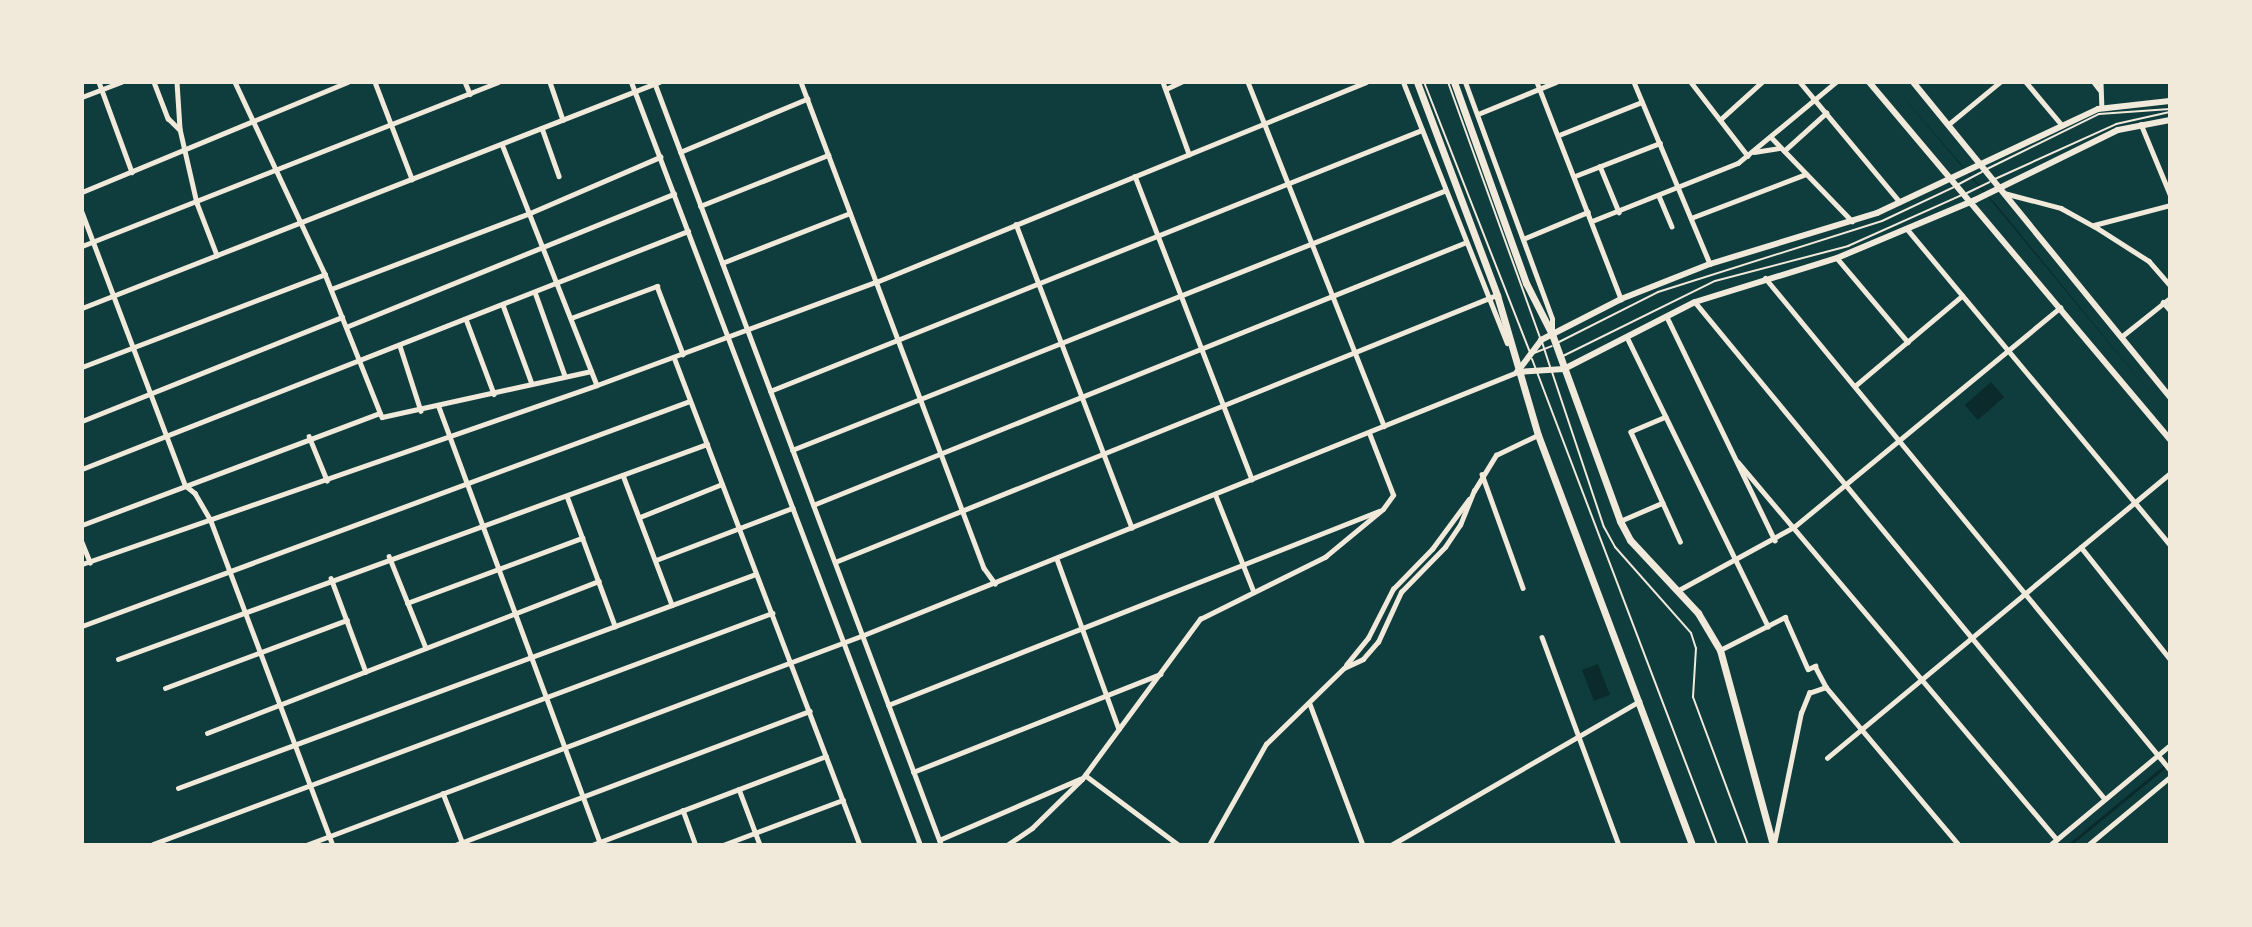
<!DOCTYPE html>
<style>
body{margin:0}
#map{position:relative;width:2252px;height:927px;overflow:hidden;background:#0f3d3e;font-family:"PT Sans Narrow",sans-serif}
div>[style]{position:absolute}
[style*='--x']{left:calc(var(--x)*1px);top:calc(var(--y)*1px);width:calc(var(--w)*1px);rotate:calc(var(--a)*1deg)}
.water>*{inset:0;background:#0a2a2b;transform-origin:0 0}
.stream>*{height:2.5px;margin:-1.25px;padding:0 1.25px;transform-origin:1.25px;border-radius:1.25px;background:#0a2a2b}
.service>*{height:2px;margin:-1px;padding:0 1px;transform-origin:1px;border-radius:1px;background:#f1e9da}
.minor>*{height:4.5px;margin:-2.25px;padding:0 2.25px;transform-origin:2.25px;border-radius:2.25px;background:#f1e9da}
.tertiary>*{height:5px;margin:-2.5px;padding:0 2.5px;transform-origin:2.5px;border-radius:2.5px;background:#f1e9da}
.secondary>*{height:6px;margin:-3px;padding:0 3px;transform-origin:3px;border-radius:3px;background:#f1e9da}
.trunk>*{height:7px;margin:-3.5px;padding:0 3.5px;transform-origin:3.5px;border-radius:3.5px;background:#f1e9da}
span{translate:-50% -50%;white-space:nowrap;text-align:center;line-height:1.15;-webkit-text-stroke:7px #f1e9da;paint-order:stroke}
.frame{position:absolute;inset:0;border:84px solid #f1e9da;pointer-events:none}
</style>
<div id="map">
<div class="water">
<div style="clip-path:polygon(1890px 82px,1999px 208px,2170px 417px,1998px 209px)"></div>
<div style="left:1991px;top:382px;width:20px;height:35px;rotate:49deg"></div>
<div style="left:1598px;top:664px;width:33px;height:17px;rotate:69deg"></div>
</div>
<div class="stream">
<div style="--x:2069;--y:845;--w:131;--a:-39.4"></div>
</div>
<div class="service">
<div style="--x:1424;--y:82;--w:291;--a:68.6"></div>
<div style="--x:1448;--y:82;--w:271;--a:70.2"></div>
<div style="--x:1987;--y:169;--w:125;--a:-26.2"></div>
<div style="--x:2099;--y:114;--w:71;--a:-4"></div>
<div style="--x:1995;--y:179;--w:133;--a:-24.4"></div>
<div style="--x:2116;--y:124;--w:55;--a:-12.5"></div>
<div style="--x:1959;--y:184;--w:26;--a:-28"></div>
<div style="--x:1967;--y:193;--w:25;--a:-26"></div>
<div style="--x:1542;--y:342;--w:26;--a:72"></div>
<div style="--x:1557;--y:343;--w:113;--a:-26.8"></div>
<div style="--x:1658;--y:292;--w:235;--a:-17.6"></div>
<div style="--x:1882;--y:221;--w:80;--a:-25.3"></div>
<div style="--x:1534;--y:353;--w:19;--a:-21"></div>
<div style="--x:1563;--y:356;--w:169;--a:-26.3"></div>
<div style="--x:1715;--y:281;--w:138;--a:-14.7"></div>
<div style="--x:1848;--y:246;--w:125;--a:-24.1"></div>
<div style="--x:1532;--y:359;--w:520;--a:69.16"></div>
<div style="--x:1552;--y:372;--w:163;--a:71.5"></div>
<div style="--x:1604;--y:527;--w:23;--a:61"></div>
<div style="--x:1615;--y:547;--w:115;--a:48.5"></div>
<div style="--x:1691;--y:633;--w:16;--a:72"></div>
<div style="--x:1696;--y:648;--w:49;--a:93.5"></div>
<div style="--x:1693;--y:697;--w:158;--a:69.6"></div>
</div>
<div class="minor">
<div style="--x:99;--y:82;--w:96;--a:69.9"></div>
<div style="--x:154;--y:82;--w:39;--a:69"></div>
<div style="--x:168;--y:118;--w:16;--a:45"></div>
<div style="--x:177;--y:82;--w:47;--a:86.3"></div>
<div style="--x:180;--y:129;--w:76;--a:77.1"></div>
<div style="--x:197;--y:203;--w:56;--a:69"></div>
<div style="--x:235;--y:82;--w:212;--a:64.9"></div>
<div style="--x:325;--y:274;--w:154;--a:68.3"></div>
<div style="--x:382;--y:417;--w:214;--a:-12.4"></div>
<div style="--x:375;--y:82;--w:104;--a:69.1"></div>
<div style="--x:465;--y:82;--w:13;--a:67"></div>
<div style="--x:550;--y:82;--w:40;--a:71.1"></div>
<div style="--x:801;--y:82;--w:519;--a:69.37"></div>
<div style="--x:984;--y:568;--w:19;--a:54"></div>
<div style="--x:1163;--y:82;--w:77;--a:70.1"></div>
<div style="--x:1248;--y:82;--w:370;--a:68.4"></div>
<div style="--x:1537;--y:82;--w:233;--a:68.8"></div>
<div style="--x:1634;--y:82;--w:197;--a:67.3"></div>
<div style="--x:1691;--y:82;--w:93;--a:52.4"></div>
<div style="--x:1800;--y:82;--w:156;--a:50.2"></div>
<div style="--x:2026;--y:82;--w:56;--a:50.1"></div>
<div style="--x:2094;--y:82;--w:10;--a:53"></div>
<div style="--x:2101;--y:82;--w:26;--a:88"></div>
<div style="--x:1166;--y:89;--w:17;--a:-25"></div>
<div style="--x:82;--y:97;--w:42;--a:-21"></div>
<div style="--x:1478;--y:114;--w:84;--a:-22.3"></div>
<div style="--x:1721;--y:119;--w:55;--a:-42.1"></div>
<div style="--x:1949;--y:124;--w:66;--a:-39.5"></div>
<div style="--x:2141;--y:124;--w:76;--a:67.5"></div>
<div style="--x:542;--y:128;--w:51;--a:70.5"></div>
<div style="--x:1559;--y:135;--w:89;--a:-21.7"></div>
<div style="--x:1771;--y:137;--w:117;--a:46"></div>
<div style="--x:502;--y:144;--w:259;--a:68.5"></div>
<div style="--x:1784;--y:151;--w:57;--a:-42.1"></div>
<div style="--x:680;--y:152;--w:138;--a:-22.7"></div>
<div style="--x:1754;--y:152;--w:26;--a:-9"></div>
<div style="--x:1600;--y:166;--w:50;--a:67.6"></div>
<div style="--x:1135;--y:176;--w:325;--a:68.9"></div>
<div style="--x:1575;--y:176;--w:91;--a:-21.2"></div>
<div style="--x:82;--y:192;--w:287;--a:-22.5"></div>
<div style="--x:2004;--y:193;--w:59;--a:14.7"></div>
<div style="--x:2061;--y:208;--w:38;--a:29"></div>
<div style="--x:2094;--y:226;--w:65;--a:32.5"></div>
<div style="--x:2149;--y:261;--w:32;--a:49"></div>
<div style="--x:1659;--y:196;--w:33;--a:67"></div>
<div style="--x:700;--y:206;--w:138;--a:-21.7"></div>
<div style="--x:82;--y:212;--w:292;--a:69.3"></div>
<div style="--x:185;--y:485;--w:13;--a:39"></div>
<div style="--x:195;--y:493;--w:32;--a:60"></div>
<div style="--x:211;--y:521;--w:346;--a:69.4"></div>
<div style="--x:1691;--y:218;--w:123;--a:-20.9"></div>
<div style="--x:1592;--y:221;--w:157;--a:-21.7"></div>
<div style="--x:1738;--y:163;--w:127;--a:-39.6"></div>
<div style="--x:1016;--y:224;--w:325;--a:69.1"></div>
<div style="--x:2094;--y:225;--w:79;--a:-14.7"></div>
<div style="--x:1908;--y:230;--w:410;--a:50.2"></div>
<div style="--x:1523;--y:239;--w:70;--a:-22.6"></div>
<div style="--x:82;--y:246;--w:447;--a:-21.5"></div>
<div style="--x:1837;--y:258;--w:110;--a:49.8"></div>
<div style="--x:722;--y:263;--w:137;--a:-21.3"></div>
<div style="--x:331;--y:289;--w:213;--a:-20.9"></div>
<div style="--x:530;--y:213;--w:142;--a:-23.3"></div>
<div style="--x:535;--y:292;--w:89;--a:70.3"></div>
<div style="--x:1695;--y:302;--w:644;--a:50.48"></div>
<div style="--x:2163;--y:302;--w:11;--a:49"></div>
<div style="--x:503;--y:305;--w:84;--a:69.8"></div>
<div style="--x:82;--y:308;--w:620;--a:-21.39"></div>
<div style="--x:1667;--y:317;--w:248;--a:64.2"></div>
<div style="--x:571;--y:318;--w:92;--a:-20.4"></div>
<div style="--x:657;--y:286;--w:73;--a:69.1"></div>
<div style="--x:466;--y:319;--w:80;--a:69.5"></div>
<div style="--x:346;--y:327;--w:354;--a:-22.1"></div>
<div style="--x:1627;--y:337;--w:322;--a:64"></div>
<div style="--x:2121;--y:337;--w:63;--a:-38.5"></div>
<div style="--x:400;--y:346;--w:68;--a:72.1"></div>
<div style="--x:674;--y:357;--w:522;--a:69.14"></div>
<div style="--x:82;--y:367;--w:260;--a:-20.9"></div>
<div style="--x:1855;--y:386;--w:140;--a:-40.1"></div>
<div style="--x:770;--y:391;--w:702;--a:-21.82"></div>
<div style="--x:439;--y:407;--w:467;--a:69.7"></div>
<div style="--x:1666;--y:417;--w:38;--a:157"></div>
<div style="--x:1631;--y:432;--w:120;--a:65.8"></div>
<div style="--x:82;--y:421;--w:280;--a:-21.8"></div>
<div style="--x:309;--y:436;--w:48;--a:67.8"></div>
<div style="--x:792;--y:450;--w:702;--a:-21.66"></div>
<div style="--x:1738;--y:462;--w:494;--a:49.8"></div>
<div style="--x:82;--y:469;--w:651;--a:-21.44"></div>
<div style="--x:1482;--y:474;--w:121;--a:70.2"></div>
<div style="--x:623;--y:475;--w:139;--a:69.3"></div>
<div style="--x:1474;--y:491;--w:42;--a:-58.6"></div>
<div style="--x:1496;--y:455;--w:47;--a:-25.5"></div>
<div style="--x:567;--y:496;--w:139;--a:69.7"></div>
<div style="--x:1216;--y:496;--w:103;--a:68.4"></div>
<div style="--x:813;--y:505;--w:702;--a:-21.92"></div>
<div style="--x:640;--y:517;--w:88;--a:-21.9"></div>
<div style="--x:1620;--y:521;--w:46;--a:-23.2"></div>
<div style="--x:82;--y:525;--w:318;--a:-20.6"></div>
<div style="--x:82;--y:542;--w:22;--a:68"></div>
<div style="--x:2081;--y:547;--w:143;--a:51.5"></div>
<div style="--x:389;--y:556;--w:99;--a:68.1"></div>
<div style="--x:1057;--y:559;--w:181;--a:70"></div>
<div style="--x:656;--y:560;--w:146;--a:-20.9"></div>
<div style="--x:835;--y:562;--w:714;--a:-21.97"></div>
<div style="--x:331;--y:578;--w:100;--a:69.6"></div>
<div style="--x:1677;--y:591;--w:133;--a:-28.7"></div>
<div style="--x:1794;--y:527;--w:345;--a:-39.5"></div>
<div style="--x:407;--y:603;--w:187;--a:-20.4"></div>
<div style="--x:82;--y:626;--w:648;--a:-20.31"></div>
<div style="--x:1542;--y:637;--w:222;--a:69.7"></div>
<div style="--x:1720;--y:650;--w:73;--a:-26.9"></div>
<div style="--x:1785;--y:617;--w:57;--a:66.1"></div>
<div style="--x:1808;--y:669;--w:8;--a:-23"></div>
<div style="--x:1815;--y:666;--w:24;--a:62"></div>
<div style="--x:1826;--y:687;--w:207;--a:49.9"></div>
<div style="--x:118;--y:659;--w:627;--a:-20.05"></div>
<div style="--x:1346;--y:665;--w:35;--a:-51"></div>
<div style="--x:1368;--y:638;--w:55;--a:-63"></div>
<div style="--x:1393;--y:589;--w:56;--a:-45.7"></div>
<div style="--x:1432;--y:549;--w:62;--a:-53.5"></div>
<div style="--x:165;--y:688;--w:194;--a:-20.5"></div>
<div style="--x:1310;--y:704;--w:151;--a:69.4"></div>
<div style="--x:888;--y:705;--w:528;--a:-21.56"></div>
<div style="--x:207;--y:733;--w:420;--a:-21.2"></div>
<div style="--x:1827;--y:758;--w:446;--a:-39.7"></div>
<div style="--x:913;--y:772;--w:266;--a:-21.6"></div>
<div style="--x:1085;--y:775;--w:117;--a:36.7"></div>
<div style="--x:178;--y:788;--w:616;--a:-20.32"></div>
<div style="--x:739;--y:789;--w:60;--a:69.4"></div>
<div style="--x:443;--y:793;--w:55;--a:68.6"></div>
<div style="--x:683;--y:810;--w:37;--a:70"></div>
<div style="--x:939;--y:840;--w:154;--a:-23.4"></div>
<div style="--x:153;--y:844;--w:661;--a:-20.46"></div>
<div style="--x:1774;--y:844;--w:134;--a:-78.4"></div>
<div style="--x:1801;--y:713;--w:22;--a:-68"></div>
<div style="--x:1809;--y:693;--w:18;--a:-19"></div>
<div style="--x:455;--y:845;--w:379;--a:-20.7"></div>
<div style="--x:592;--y:845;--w:250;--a:-20.8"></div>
<div style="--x:723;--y:845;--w:128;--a:-20.6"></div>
<div style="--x:1007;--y:845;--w:30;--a:-34"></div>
<div style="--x:1032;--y:828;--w:70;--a:-44.4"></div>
<div style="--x:1082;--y:779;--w:199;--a:-53.6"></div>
<div style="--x:1200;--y:619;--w:140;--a:-26.4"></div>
<div style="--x:1325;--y:557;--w:75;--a:-39.6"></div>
<div style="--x:1383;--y:509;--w:17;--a:-54"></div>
<div style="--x:1393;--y:495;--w:66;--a:-111.2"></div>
<div style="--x:1209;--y:845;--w:116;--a:-60.6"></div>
<div style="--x:1266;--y:744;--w:109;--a:-44.3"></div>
<div style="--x:1344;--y:668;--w:21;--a:-25"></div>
<div style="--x:1363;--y:659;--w:23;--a:-49"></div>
<div style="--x:1378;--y:642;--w:55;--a:-65.3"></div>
<div style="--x:1401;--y:592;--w:63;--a:-45.6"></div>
<div style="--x:1445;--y:547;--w:27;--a:-56"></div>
<div style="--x:1460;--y:525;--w:37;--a:-68"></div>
</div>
<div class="tertiary">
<div style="--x:631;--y:82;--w:816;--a:69.25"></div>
<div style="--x:654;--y:82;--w:815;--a:69.39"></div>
<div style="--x:1403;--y:82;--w:281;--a:68.3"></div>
<div style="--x:1465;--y:82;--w:252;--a:69.8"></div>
<div style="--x:1552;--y:319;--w:12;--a:90"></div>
<div style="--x:1765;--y:278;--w:637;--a:50.54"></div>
<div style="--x:82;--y:564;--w:545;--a:-19.17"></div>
<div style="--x:597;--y:385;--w:297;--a:-20.3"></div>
<div style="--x:876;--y:282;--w:529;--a:-22.2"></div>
<div style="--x:306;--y:845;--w:593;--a:-20.64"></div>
<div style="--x:861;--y:636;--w:707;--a:-21.92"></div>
<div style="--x:1391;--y:845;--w:287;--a:-30.1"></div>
<div style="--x:2050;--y:845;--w:156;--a:-39.8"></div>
<div style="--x:2088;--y:845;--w:107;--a:-39.7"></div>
</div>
<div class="secondary">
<div style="--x:1869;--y:82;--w:467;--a:49.9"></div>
<div style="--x:1913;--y:82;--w:407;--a:50.8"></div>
<div style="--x:1518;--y:371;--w:39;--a:-53"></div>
<div style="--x:1541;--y:340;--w:90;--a:-27.1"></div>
<div style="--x:1621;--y:299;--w:96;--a:-21.5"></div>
<div style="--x:1710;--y:264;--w:175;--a:-17"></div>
<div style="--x:1877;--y:213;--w:244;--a:-25.2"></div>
<div style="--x:2098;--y:109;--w:72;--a:-6.3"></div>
<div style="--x:1517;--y:372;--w:47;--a:-3.7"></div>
<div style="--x:1564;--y:369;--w:147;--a:-27.1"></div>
<div style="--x:1695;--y:302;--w:149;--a:-17.2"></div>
<div style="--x:1837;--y:258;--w:150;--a:-22.8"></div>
<div style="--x:1975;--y:200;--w:159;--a:-26.1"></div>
<div style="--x:2118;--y:130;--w:53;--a:-10.9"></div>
</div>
<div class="trunk">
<div style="--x:1417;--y:82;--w:228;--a:69.4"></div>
<div style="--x:1497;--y:295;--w:146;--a:73.7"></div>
<div style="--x:1538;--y:435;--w:438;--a:69.4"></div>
<div style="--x:1454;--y:82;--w:214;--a:70.3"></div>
<div style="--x:1526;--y:283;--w:57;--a:63"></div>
<div style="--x:1552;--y:334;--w:199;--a:70"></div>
<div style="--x:1620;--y:521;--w:21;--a:62"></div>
<div style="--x:1630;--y:540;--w:100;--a:47"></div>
<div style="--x:1698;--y:613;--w:43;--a:59.3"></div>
<div style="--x:1720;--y:650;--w:202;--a:74.8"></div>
</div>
<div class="frame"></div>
</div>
